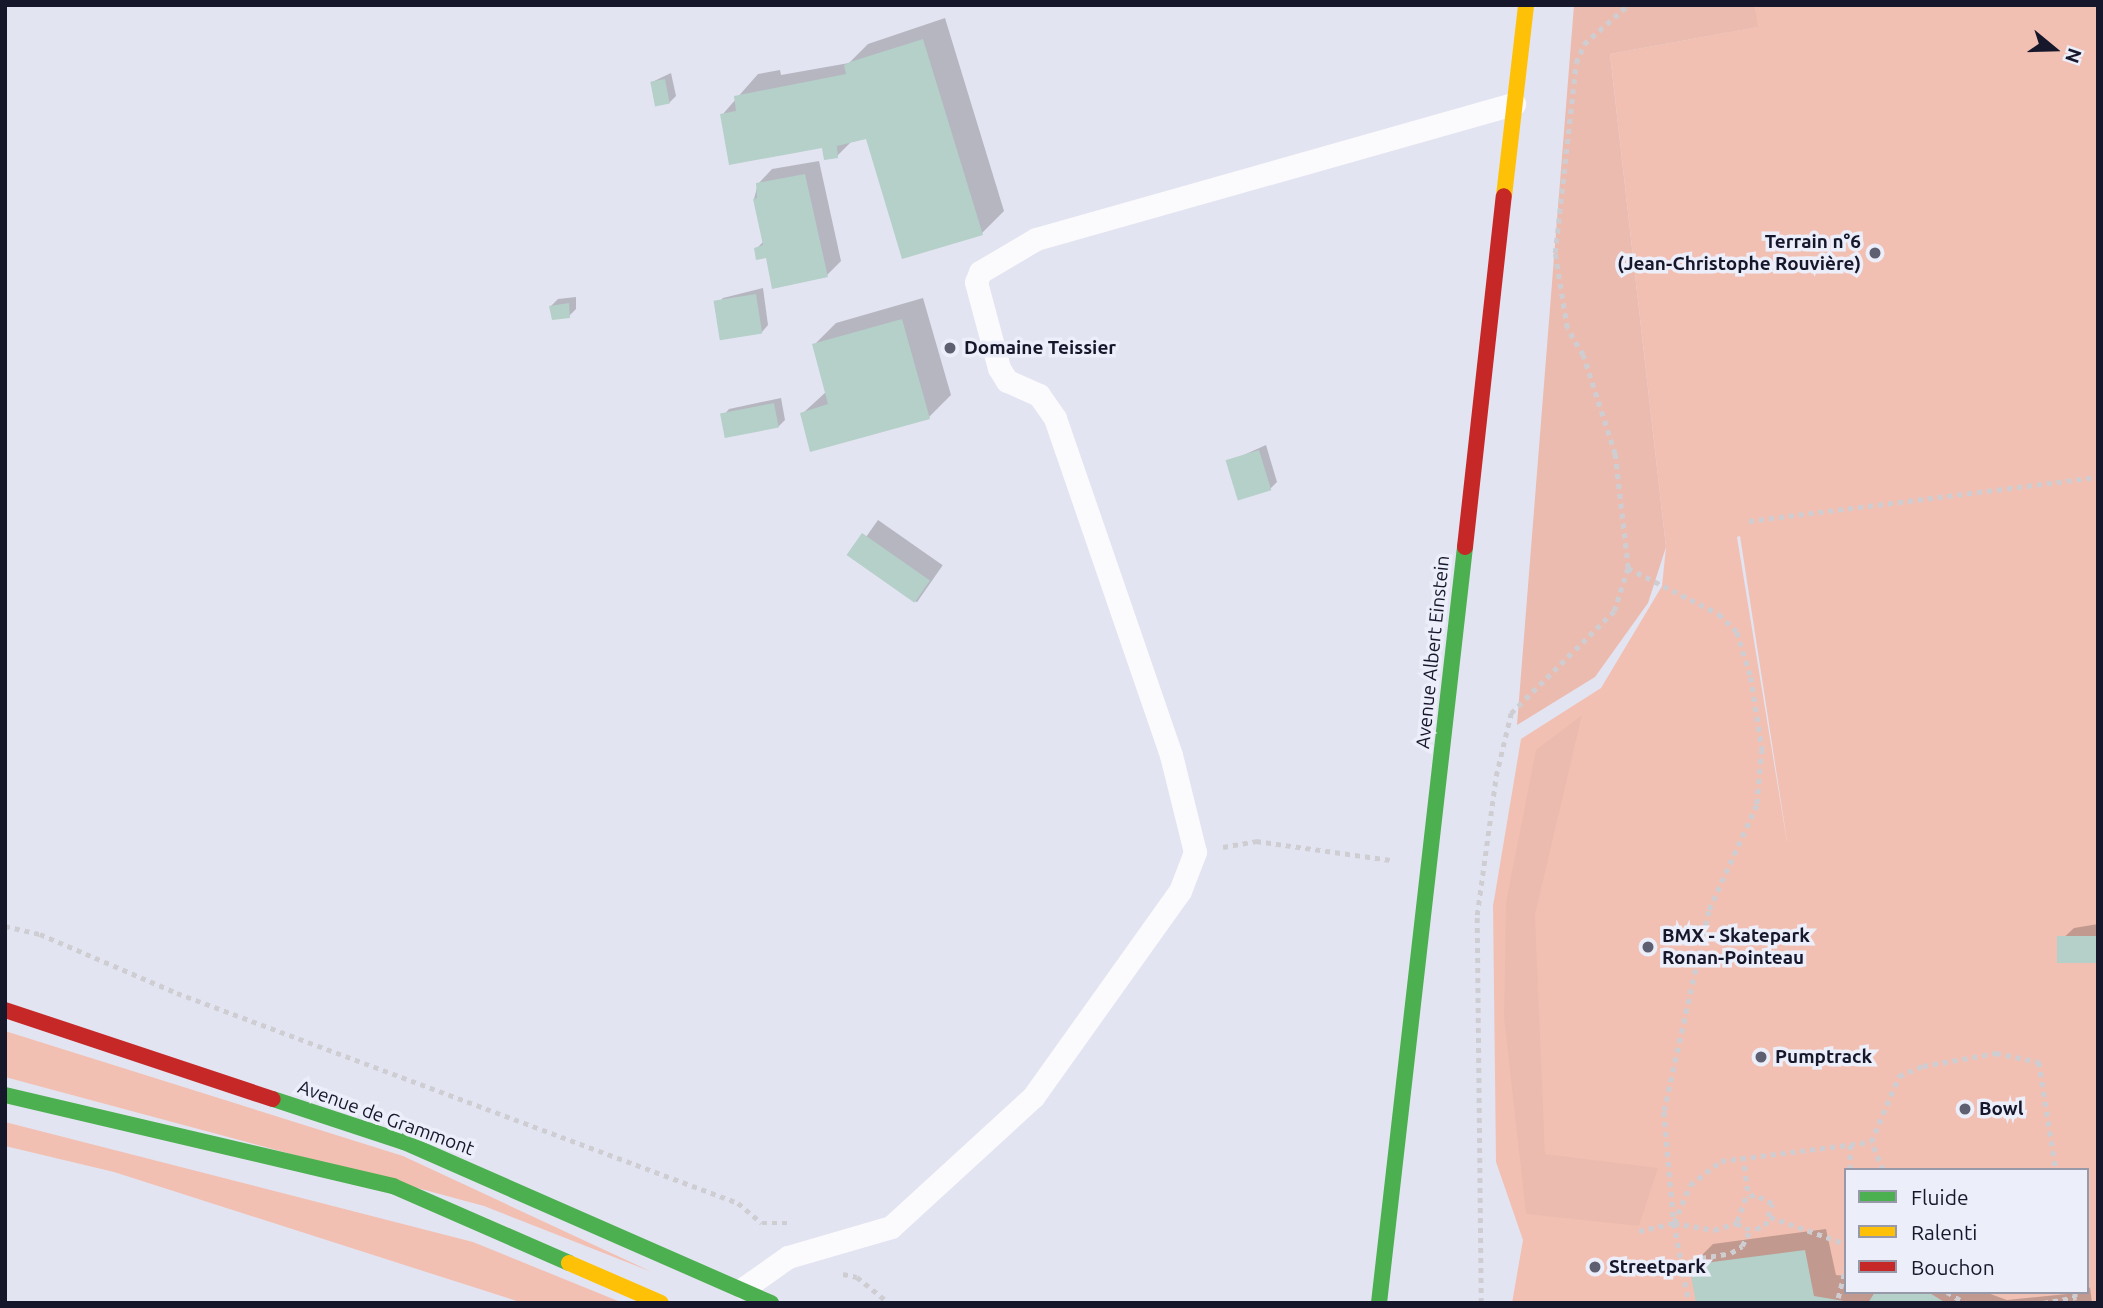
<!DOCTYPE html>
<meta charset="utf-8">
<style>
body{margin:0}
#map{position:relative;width:2103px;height:1308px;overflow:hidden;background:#e3e4f1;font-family:Ubuntu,sans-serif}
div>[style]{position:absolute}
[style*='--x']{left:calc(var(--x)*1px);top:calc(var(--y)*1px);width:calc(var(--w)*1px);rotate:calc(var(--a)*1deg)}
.green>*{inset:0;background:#f2c0b3}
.forest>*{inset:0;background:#ecbbaf}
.shadow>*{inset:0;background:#0003;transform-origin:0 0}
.building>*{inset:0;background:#b5cfc9;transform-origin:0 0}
.path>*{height:4.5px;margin-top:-2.25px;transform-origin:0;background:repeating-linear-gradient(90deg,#ceced2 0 5px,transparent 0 10px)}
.lane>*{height:23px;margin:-11.5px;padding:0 11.5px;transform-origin:11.5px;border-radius:11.5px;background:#fbfbfd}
.fast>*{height:16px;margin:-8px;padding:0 8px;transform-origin:8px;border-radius:8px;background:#4caf50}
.slow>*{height:16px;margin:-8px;padding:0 8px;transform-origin:8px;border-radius:8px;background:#ffc107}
.jam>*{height:16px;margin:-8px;padding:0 8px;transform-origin:8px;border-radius:8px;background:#c62828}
.dots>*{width:19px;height:19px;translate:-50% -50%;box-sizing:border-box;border:4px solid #eceefa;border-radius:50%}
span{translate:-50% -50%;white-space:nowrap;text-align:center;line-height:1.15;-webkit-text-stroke:7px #eceefa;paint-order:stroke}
.poi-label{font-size:19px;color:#17172c;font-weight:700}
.right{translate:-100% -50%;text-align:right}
.left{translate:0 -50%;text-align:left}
.street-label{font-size:19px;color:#17172c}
.frame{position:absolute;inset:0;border:7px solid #17172c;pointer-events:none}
.legend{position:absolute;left:1844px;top:1168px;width:245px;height:126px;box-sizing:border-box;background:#eceefa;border:2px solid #9798a8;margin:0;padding:9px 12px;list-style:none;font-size:21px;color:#17172c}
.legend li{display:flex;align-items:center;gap:14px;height:35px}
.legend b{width:35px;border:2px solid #9798a8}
.north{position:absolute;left:2019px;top:14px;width:70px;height:70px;-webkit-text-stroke:5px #eceefa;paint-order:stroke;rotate:109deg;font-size:19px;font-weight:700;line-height:28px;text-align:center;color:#17172c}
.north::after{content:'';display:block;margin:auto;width:24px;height:32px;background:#17172c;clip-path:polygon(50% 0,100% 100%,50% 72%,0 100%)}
</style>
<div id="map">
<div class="green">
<div style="clip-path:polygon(evenodd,1755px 5px,2098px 5px,2098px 1303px,1512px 1303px,1523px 1240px,1496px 1162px,1493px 906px,1521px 739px,1601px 688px,1662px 586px,1666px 547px,1610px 54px,1757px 27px,1755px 5px,1740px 536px,1787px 841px,1787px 842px,1737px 537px,1740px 536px,1755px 5px,1846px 1170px,2087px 1170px,2087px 1292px,1846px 1292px,1846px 1170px)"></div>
<div style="clip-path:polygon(5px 1031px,403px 1156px,652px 1272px,484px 1206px,5px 1077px)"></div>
<div style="clip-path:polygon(5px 1122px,473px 1242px,623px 1303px,523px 1303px,114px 1172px,5px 1146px)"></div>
</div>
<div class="forest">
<div style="clip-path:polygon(1574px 5px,1755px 5px,1758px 27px,1610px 54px,1666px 547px,1648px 603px,1595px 677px,1517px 725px)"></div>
<div style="clip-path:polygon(1582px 715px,1535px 915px,1545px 1154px,1658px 1168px,1639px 1226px,1526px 1214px,1504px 1017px,1506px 902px,1536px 750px)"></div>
</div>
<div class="shadow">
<div style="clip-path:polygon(945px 18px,1004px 211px,982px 233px,867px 137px,853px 140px,837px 156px,823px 146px,722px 115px,758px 74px,780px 70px,781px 75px,849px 63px,868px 44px)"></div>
<div style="clip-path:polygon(671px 73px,676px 96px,669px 103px,652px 82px)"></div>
<div style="clip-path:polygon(819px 161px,841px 261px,827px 275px,756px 249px,764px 241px,754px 199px,758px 184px,772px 169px)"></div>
<div style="clip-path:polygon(763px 288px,768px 325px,762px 332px,716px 305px,723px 298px)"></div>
<div style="clip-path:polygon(576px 297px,576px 309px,569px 316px,551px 306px,558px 299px)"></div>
<div style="clip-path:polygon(923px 298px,951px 395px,929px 417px,802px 414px,827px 391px,814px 345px,836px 323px)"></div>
<div style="clip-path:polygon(781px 398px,785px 420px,778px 427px,723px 416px,729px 409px)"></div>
<div style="clip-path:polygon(1266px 445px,1277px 482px,1270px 489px,1228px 462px)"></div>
<div style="left:878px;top:520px;width:79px;height:45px;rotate:35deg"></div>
<div style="clip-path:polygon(2098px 924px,2098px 962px,2059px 942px,2074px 928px)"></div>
<div style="clip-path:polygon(1826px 1229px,1836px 1275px,1846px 1276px,1846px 1292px,1985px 1292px,2007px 1300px,2087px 1292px,2090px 1287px,2092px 1303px,1698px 1303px,1691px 1266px,1713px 1244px)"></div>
</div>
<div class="building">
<div style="clip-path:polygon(923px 39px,983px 235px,902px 259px,866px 139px,837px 146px,838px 158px,824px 160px,822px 148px,729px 165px,720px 114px,736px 111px,734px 96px,846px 74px,844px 65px,850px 62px)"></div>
<div style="left:665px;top:79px;width:25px;height:15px;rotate:79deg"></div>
<div style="clip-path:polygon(805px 174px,828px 277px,772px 289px,766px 258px,756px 260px,754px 248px,763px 245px,753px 199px,757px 198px,756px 183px)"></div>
<div style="left:756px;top:294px;width:40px;height:43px;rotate:81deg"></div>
<div style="clip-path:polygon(569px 303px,570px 318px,552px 320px,549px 306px)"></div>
<div style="clip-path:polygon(902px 319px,930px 419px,810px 452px,800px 413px,828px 404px,812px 344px)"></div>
<div style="left:774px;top:403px;width:25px;height:55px;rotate:79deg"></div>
<div style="left:1259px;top:450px;width:42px;height:35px;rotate:73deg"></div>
<div style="left:862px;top:533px;width:83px;height:27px;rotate:35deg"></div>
<div style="left:2098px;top:936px;width:27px;height:41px;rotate:90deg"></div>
<div style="clip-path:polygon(1805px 1250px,1814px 1296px,1856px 1303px,1696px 1303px,1689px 1265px)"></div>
<div style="clip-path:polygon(1875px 1292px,1928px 1292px,1946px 1303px,1868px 1303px)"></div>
</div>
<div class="path">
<div style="--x:1749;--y:521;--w:352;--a:-7.2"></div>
<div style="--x:1628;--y:568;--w:102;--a:26.8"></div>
<div style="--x:1719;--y:614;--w:25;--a:45"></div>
<div style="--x:1737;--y:632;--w:47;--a:72.7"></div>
<div style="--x:1751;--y:677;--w:73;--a:81.3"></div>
<div style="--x:1762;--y:749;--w:56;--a:95.1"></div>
<div style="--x:1757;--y:805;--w:116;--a:114.4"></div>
<div style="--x:1709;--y:911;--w:206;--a:102.6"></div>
<div style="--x:1664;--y:1112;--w:111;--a:84.9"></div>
<div style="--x:1674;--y:1223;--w:81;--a:79.4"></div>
<div style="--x:1223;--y:847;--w:34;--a:-10"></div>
<div style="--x:1256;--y:841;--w:136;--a:8"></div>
<div style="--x:5;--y:926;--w:36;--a:13"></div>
<div style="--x:40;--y:934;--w:149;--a:23.3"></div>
<div style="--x:177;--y:993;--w:599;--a:20.52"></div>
<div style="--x:738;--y:1203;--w:31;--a:40"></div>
<div style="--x:762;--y:1223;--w:25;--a:0"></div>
<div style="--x:1743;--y:1156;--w:41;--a:81.7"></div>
<div style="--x:1850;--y:1170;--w:25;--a:-90"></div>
<div style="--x:1883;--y:1170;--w:30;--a:-113"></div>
<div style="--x:1871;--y:1142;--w:72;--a:-67"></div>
<div style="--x:1899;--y:1076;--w:26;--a:-23"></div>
<div style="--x:1923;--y:1066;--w:74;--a:-10.1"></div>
<div style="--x:1996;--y:1053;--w:44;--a:11.8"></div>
<div style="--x:2039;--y:1062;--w:109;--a:81.1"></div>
<div style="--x:1770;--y:1217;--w:81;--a:19.6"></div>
<div style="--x:1674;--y:1223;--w:41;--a:-67.2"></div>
<div style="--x:1690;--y:1185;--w:39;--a:-38"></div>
<div style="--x:1721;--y:1161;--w:151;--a:-7.2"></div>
<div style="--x:1639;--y:1231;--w:36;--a:-13"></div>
<div style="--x:1674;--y:1223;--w:41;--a:9.9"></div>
<div style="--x:1714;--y:1230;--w:24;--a:-17"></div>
<div style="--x:1737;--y:1223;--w:10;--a:37"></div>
<div style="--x:1745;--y:1229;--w:11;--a:0"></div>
<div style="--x:1756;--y:1229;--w:9;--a:-18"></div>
<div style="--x:1765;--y:1226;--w:23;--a:-72"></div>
<div style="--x:1772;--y:1204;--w:19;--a:-152"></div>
<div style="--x:1755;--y:1195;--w:9;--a:162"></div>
<div style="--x:1746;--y:1198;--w:27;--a:110"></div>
<div style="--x:1701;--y:1264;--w:6;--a:-90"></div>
<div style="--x:1701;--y:1258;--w:30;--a:-9"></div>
<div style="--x:1731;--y:1253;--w:13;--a:-32"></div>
<div style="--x:1742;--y:1246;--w:19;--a:-62"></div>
<div style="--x:843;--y:1274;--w:14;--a:12"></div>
<div style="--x:857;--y:1277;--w:41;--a:39.1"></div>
<div style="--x:1947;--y:1292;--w:21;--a:31"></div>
<div style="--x:2075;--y:1292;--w:11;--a:85"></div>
<div style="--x:1838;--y:1298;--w:33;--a:-76"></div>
<div style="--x:1481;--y:1303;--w:388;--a:-90.6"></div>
<div style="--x:1477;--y:915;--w:140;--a:-82.2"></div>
<div style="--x:1496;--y:776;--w:65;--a:-76.6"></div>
<div style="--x:1511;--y:713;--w:145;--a:-44.7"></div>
<div style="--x:1614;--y:611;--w:45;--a:-72"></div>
<div style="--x:1628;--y:568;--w:115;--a:-96.5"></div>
<div style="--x:1615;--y:454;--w:104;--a:-107.9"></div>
<div style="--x:1583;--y:355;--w:31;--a:-121"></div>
<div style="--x:1567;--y:328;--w:76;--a:-99.1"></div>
<div style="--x:1555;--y:253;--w:191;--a:-83.7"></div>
<div style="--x:1576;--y:63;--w:21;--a:-67"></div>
<div style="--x:1584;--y:44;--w:59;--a:-41.6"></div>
<div style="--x:2043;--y:1303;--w:34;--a:-10"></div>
</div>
<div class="lane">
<div style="--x:744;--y:1288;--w:54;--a:-35.2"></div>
<div style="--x:788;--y:1257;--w:107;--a:-16.2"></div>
<div style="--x:891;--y:1227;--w:193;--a:-42.5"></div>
<div style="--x:1033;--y:1097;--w:253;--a:-54.5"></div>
<div style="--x:1180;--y:891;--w:42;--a:-69"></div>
<div style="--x:1195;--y:852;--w:100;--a:-103.9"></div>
<div style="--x:1171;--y:755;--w:356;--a:-109"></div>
<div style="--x:1055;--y:418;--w:28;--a:-125"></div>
<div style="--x:1039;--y:395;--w:35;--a:-156"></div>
<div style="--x:1007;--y:381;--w:15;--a:-122"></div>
<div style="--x:999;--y:368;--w:89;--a:-105"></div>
<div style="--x:976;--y:282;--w:11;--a:-68"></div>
<div style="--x:980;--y:272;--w:65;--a:-30.5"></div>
<div style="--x:1036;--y:239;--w:497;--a:-15.8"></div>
</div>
<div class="fast">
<div style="--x:5;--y:1095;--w:399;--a:13.2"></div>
<div style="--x:393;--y:1186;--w:192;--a:23.6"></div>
<div style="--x:273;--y:1099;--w:138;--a:18.2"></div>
<div style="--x:404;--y:1142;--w:401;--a:23.7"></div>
<div style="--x:1379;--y:1303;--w:761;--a:-83.51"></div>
</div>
<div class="slow">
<div style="--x:1504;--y:196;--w:192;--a:-83.4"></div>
<div style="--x:569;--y:1263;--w:100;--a:23.5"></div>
</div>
<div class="jam">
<div style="--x:1465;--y:547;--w:353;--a:-83.7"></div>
<div style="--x:5;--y:1010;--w:282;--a:18.4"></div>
</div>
<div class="dots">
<div style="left:1875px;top:253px;background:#5e5f71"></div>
<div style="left:950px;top:348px;background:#5e5f71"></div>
<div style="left:1648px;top:947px;background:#5e5f71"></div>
<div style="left:1761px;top:1057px;background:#5e5f71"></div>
<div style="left:1965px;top:1109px;background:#5e5f71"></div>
<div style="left:1595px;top:1267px;background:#5e5f71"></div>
</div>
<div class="poi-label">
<span class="right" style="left:1861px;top:253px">Terrain n°6<br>(Jean-Christophe Rouvière)</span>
<span class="left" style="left:964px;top:348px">Domaine Teissier</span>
<span class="left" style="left:1662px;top:947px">BMX - Skatepark<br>Ronan-Pointeau</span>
<span class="left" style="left:1775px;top:1057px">Pumptrack</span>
<span class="left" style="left:1979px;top:1109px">Bowl</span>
<span class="left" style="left:1609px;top:1267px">Streetpark</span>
</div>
<div class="street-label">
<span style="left:1433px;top:652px;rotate:-84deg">Avenue Albert Einstein</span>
<span style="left:386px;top:1118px;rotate:20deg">Avenue de Grammont</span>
</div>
<div class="frame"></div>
<ul class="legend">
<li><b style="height:9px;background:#4caf50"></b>Fluide</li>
<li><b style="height:9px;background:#ffc107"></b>Ralenti</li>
<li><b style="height:9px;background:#c62828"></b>Bouchon</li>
</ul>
<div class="north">N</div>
</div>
